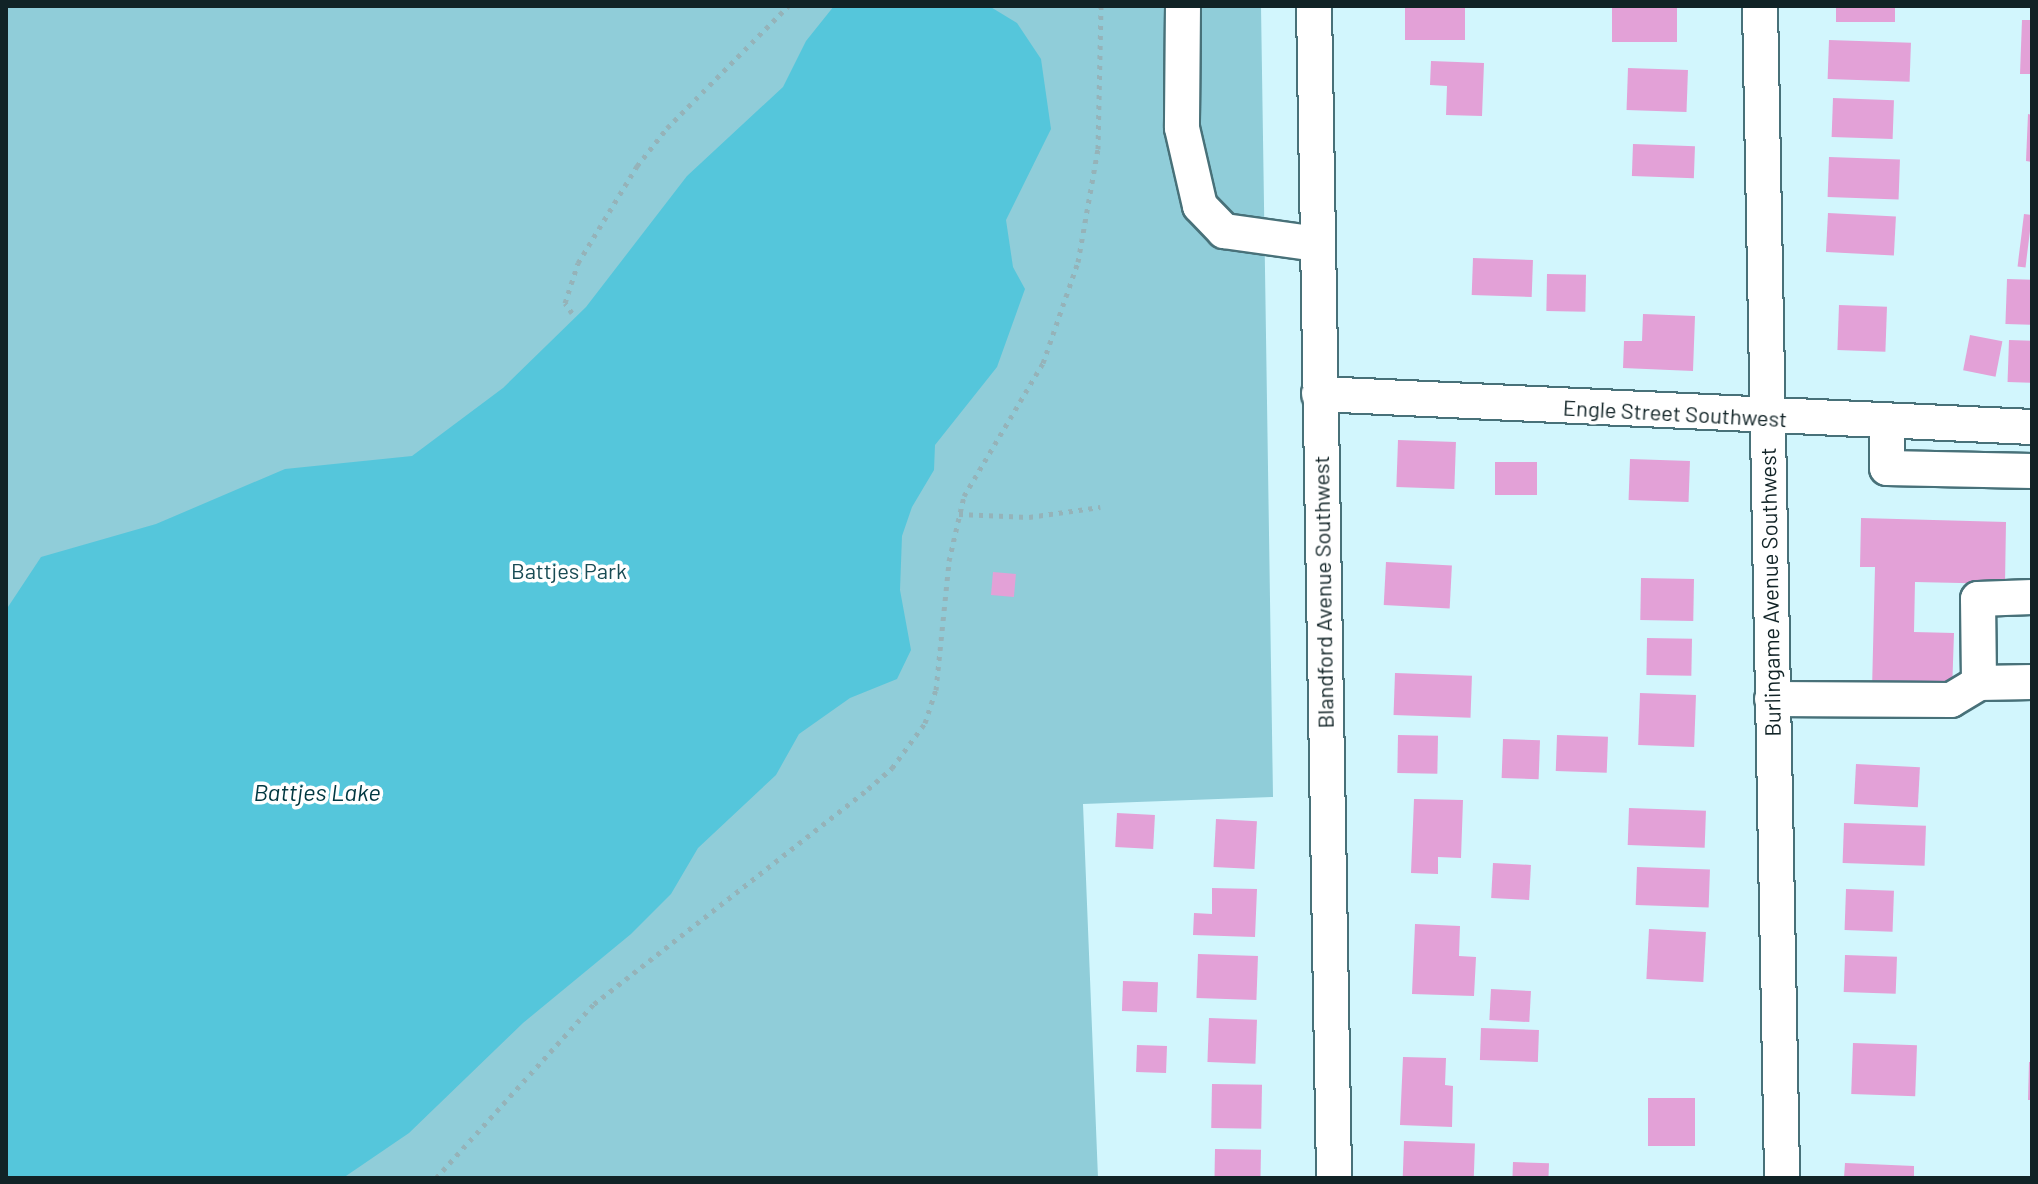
<!DOCTYPE html>
<style>
body{margin:0}
#map{position:relative;width:2038px;height:1184px;overflow:hidden;background:#d2f6fd;font-family:Barlow,sans-serif}
div>[style]{position:absolute}
[style*='--x']{left:calc(var(--x)*1px);top:calc(var(--y)*1px);width:calc(var(--w)*1px);rotate:calc(var(--a)*1deg)}
.green>*{inset:0;background:#90cdd9}
.water>*{inset:0;background:#55c6db}
.building>*{inset:0;background:#e3a1d7;transform-origin:0 0}
.path>*{height:5px;margin-top:-2.5px;transform-origin:0;background:repeating-linear-gradient(90deg,#95b3b9 0 4px,transparent 0 10px)}
.roads{filter:drop-shadow(2px 0 #487179) drop-shadow(-2px 0 #487179) drop-shadow(0 2px #487179) drop-shadow(0 -2px #487179)}
.minor>*{height:34px;margin:-17px;padding:0 17px;transform-origin:17px;border-radius:17px;background:#fff}
span{translate:-50% -50%;white-space:nowrap;text-align:center;line-height:1.15;-webkit-text-stroke:7px #fff;paint-order:stroke}
.street-label{font-size:22px;color:#112326}
.park-label{font-size:22px;color:#194b54}
.water-label{font-size:24px;color:#013841;font-style:italic}
.frame{position:absolute;inset:0;border:8px solid #112326;pointer-events:none}
</style>
<div id="map">
<div class="green">
<div style="clip-path:polygon(6px 6px,1261px 6px,1273px 797px,1083px 804px,1098px 1178px,6px 1178px)"></div>
</div>
<div class="water">
<div style="clip-path:polygon(834px 6px,989px 6px,1017px 23px,1041px 59px,1051px 129px,1006px 220px,1013px 267px,1025px 289px,997px 367px,935px 445px,934px 470px,912px 507px,902px 536px,900px 590px,911px 650px,897px 679px,850px 698px,799px 734px,776px 775px,698px 848px,671px 894px,631px 934px,523px 1023px,409px 1133px,343px 1178px,6px 1178px,6px 610px,41px 557px,156px 524px,285px 469px,412px 456px,503px 388px,586px 307px,687px 176px,783px 87px,806px 41px)"></div>
</div>
<div class="building">
<div style="left:1405px;top:6px;width:60px;height:34px"></div>
<div style="left:1612px;top:6px;width:65px;height:36px"></div>
<div style="left:1836px;top:6px;width:59px;height:16px"></div>
<div style="clip-path:polygon(2022px 20px,2032px 20px,2032px 74px,2020px 74px)"></div>
<div style="left:1829px;top:40px;width:82px;height:39px;rotate:2deg"></div>
<div style="clip-path:polygon(1431px 61px,1484px 63px,1482px 116px,1446px 115px,1447px 86px,1430px 85px)"></div>
<div style="left:1628px;top:68px;width:60px;height:42px;rotate:2deg"></div>
<div style="left:1833px;top:98px;width:61px;height:39px;rotate:2deg"></div>
<div style="clip-path:polygon(2028px 114px,2032px 115px,2032px 162px,2026px 161px)"></div>
<div style="left:1633px;top:144px;width:62px;height:32px;rotate:2deg"></div>
<div style="left:1829px;top:157px;width:71px;height:40px;rotate:2deg"></div>
<div style="left:1828px;top:213px;width:68px;height:39px;rotate:3deg"></div>
<div style="left:2024px;top:214px;width:8px;height:53px;rotate:7deg"></div>
<div style="left:1473px;top:258px;width:60px;height:37px;rotate:2deg"></div>
<div style="left:1547px;top:274px;width:39px;height:37px;rotate:1deg"></div>
<div style="left:2007px;top:279px;width:25px;height:45px;rotate:2deg"></div>
<div style="left:1839px;top:305px;width:48px;height:45px;rotate:2deg"></div>
<div style="clip-path:polygon(1643px 314px,1695px 316px,1693px 371px,1623px 368px,1624px 341px,1642px 341px)"></div>
<div style="left:1970px;top:335px;width:33px;height:36px;rotate:11deg"></div>
<div style="left:2009px;top:340px;width:23px;height:42px;rotate:2deg"></div>
<div style="left:1398px;top:440px;width:58px;height:47px;rotate:2deg"></div>
<div style="left:1630px;top:459px;width:60px;height:41px;rotate:2deg"></div>
<div style="left:1495px;top:462px;width:42px;height:33px"></div>
<div style="clip-path:polygon(1861px 518px,2006px 522px,2005px 584px,1915px 582px,1914px 632px,1954px 633px,1952px 692px,1872px 690px,1875px 567px,1860px 567px)"></div>
<div style="left:1386px;top:562px;width:66px;height:43px;rotate:3deg"></div>
<div style="left:993px;top:572px;width:23px;height:23px;rotate:5deg"></div>
<div style="left:1641px;top:578px;width:53px;height:42px;rotate:1deg"></div>
<div style="left:1647px;top:638px;width:45px;height:37px;rotate:1deg"></div>
<div style="left:1395px;top:673px;width:77px;height:42px;rotate:2deg"></div>
<div style="left:1640px;top:693px;width:56px;height:52px;rotate:2deg"></div>
<div style="left:1398px;top:735px;width:40px;height:38px;rotate:1deg"></div>
<div style="left:1557px;top:735px;width:51px;height:36px;rotate:2deg"></div>
<div style="left:1503px;top:739px;width:37px;height:39px;rotate:2deg"></div>
<div style="left:1856px;top:764px;width:64px;height:40px;rotate:3deg"></div>
<div style="clip-path:polygon(1414px 799px,1463px 800px,1461px 858px,1438px 857px,1438px 874px,1411px 873px)"></div>
<div style="left:1629px;top:808px;width:77px;height:37px;rotate:2deg"></div>
<div style="left:1117px;top:813px;width:38px;height:34px;rotate:3deg"></div>
<div style="left:1216px;top:819px;width:41px;height:48px;rotate:3deg"></div>
<div style="left:1844px;top:823px;width:82px;height:40px;rotate:2deg"></div>
<div style="left:1493px;top:863px;width:38px;height:35px;rotate:3deg"></div>
<div style="left:1637px;top:867px;width:73px;height:38px;rotate:2deg"></div>
<div style="clip-path:polygon(1212px 888px,1257px 889px,1255px 937px,1193px 935px,1194px 913px,1212px 914px)"></div>
<div style="left:1846px;top:889px;width:48px;height:41px;rotate:2deg"></div>
<div style="clip-path:polygon(1415px 924px,1460px 926px,1459px 956px,1476px 957px,1474px 996px,1412px 994px)"></div>
<div style="left:1649px;top:929px;width:57px;height:50px;rotate:3deg"></div>
<div style="left:1198px;top:954px;width:60px;height:44px;rotate:2deg"></div>
<div style="left:1845px;top:955px;width:52px;height:37px;rotate:2deg"></div>
<div style="left:1123px;top:981px;width:35px;height:30px;rotate:2deg"></div>
<div style="left:1491px;top:989px;width:40px;height:31px;rotate:3deg"></div>
<div style="left:1209px;top:1018px;width:48px;height:44px;rotate:2deg"></div>
<div style="left:1481px;top:1028px;width:58px;height:32px;rotate:2deg"></div>
<div style="left:1853px;top:1043px;width:64px;height:51px;rotate:2deg"></div>
<div style="left:1137px;top:1045px;width:30px;height:27px;rotate:2deg"></div>
<div style="clip-path:polygon(1403px 1057px,1446px 1058px,1445px 1085px,1453px 1086px,1452px 1127px,1400px 1125px)"></div>
<div style="clip-path:polygon(2029px 1062px,2032px 1062px,2032px 1100px,2028px 1100px)"></div>
<div style="left:1212px;top:1084px;width:50px;height:44px;rotate:1deg"></div>
<div style="left:1695px;top:1098px;width:48px;height:47px;rotate:90deg"></div>
<div style="left:1404px;top:1141px;width:71px;height:37px;rotate:2deg"></div>
<div style="left:1215px;top:1149px;width:46px;height:29px;rotate:1deg"></div>
<div style="left:1513px;top:1162px;width:36px;height:16px;rotate:2deg"></div>
<div style="clip-path:polygon(1845px 1163px,1914px 1166px,1914px 1178px,1844px 1178px)"></div>
</div>
<div class="path">
<div style="--x:572;--y:313;--w:12;--a:-125"></div>
<div style="--x:565;--y:303;--w:42;--a:-72"></div>
<div style="--x:578;--y:263;--w:114;--a:-58.7"></div>
<div style="--x:637;--y:166;--w:48;--a:-51.7"></div>
<div style="--x:667;--y:128;--w:172;--a:-45.2"></div>
<div style="--x:959;--y:514;--w:70;--a:2.5"></div>
<div style="--x:1029;--y:517;--w:72;--a:-8"></div>
<div style="--x:436;--y:1178;--w:235;--a:-47.8"></div>
<div style="--x:594;--y:1004;--w:348;--a:-38.1"></div>
<div style="--x:868;--y:789;--w:32;--a:-41"></div>
<div style="--x:892;--y:768;--w:56;--a:-53.7"></div>
<div style="--x:925;--y:723;--w:35;--a:-72"></div>
<div style="--x:936;--y:690;--w:130;--a:-84.2"></div>
<div style="--x:949;--y:561;--w:67;--a:-77"></div>
<div style="--x:964;--y:496;--w:155;--a:-59.3"></div>
<div style="--x:1043;--y:363;--w:107;--a:-70.9"></div>
<div style="--x:1078;--y:262;--w:115;--a:-80"></div>
<div style="--x:1098;--y:149;--w:143;--a:-88.8"></div>
</div>
<div class="roads">
<div class="minor">
<div style="--x:1183;--y:6;--w:122;--a:90.5"></div>
<div style="--x:1182;--y:128;--w:80;--a:77"></div>
<div style="--x:1200;--y:206;--w:35;--a:46"></div>
<div style="--x:1224;--y:231;--w:94;--a:8"></div>
<div style="--x:1314;--y:6;--w:1172;--a:89.02"></div>
<div style="--x:1760;--y:6;--w:1172;--a:88.92"></div>
<div style="--x:1319;--y:394;--w:714;--a:2.65"></div>
<div style="--x:1887;--y:422;--w:46;--a:90"></div>
<div style="--x:1887;--y:468;--w:145;--a:1.2"></div>
<div style="--x:2032;--y:597;--w:54;--a:177.9"></div>
<div style="--x:1978;--y:599;--w:84;--a:89.3"></div>
<div style="--x:1979;--y:683;--w:53;--a:-1.1"></div>
<div style="--x:1772;--y:699;--w:179;--a:0.3"></div>
<div style="--x:1951;--y:700;--w:33;--a:-31"></div>
</div>
</div>
<div class="street-label">
<span style="left:1675px;top:413px;rotate:3deg">Engle Street Southwest</span>
<span style="left:1323px;top:592px;rotate:-91deg">Blandford Avenue Southwest</span>
<span style="left:1770px;top:592px;rotate:-91deg">Burlingame Avenue Southwest</span>
</div>
<div class="park-label">
<span style="left:569px;top:571px">Battjes Park</span>
</div>
<div class="water-label">
<span style="left:317px;top:792px">Battjes Lake</span>
</div>
<div class="frame"></div>
</div>
